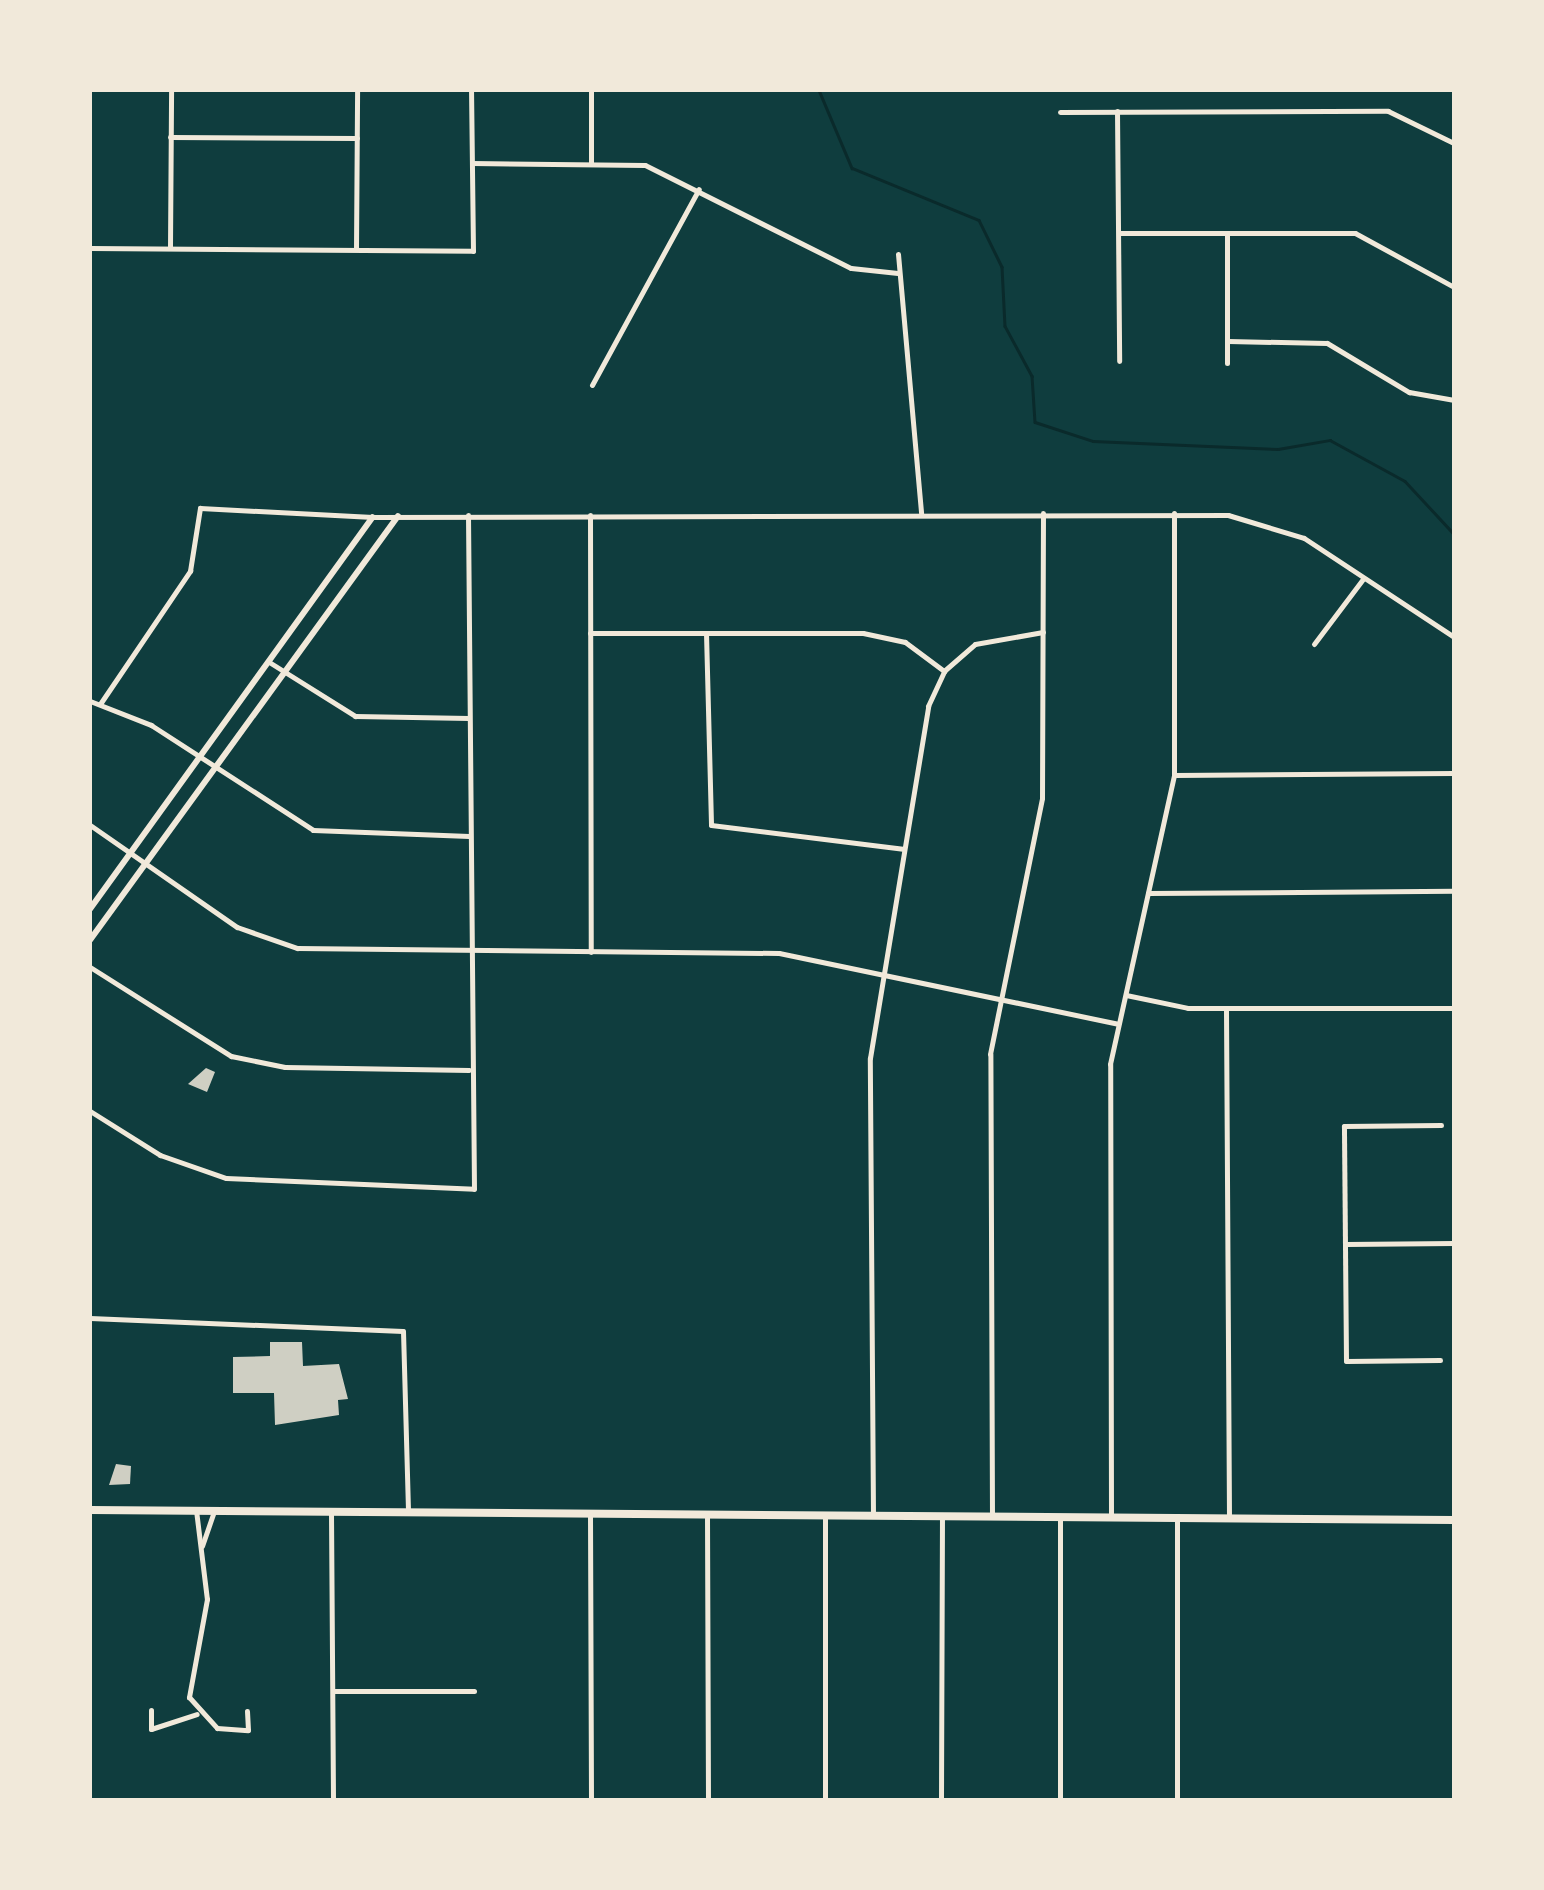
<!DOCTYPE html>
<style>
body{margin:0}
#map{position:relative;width:1544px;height:1890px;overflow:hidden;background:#0f3d3e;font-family:"Public Sans",sans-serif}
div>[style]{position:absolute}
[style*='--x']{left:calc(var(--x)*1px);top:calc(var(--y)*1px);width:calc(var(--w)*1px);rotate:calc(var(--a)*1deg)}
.stream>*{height:2.5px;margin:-1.25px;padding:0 1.25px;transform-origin:1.25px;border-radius:1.25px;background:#0a2a2b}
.building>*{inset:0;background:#cfcfc3}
.minor>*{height:5px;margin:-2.5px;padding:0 2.5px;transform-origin:2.5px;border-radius:2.5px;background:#f1e9da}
.tertiary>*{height:6px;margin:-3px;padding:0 3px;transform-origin:3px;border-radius:3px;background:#f1e9da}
.secondary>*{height:8px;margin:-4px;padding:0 4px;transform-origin:4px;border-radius:4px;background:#f1e9da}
span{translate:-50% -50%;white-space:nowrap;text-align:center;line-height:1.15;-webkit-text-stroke:8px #f1e9da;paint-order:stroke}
.frame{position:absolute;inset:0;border:92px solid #f1e9da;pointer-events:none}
</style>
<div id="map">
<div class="stream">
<div style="--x:819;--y:90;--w:85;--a:67.1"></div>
<div style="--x:852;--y:168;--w:137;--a:22.3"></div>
<div style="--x:979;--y:220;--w:52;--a:63.9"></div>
<div style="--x:1002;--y:267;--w:59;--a:87.1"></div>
<div style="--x:1005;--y:326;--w:57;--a:61.6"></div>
<div style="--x:1032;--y:376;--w:46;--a:86.3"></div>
<div style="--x:1035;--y:422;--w:61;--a:18.1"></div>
<div style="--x:1093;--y:441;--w:185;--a:2.5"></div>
<div style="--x:1278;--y:449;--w:53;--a:-9.8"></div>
<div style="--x:1330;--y:440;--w:85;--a:28.7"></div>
<div style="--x:1405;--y:481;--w:72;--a:47.2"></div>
</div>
<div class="building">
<div style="clip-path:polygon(206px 1068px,215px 1072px,207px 1092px,188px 1084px)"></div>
<div style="clip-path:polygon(270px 1342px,302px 1342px,303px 1366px,339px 1364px,348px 1399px,338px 1400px,339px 1415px,275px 1425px,274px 1393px,233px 1393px,233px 1357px,270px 1356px)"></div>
<div style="clip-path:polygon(116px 1464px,131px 1466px,130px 1484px,109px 1485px)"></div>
</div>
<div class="minor">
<div style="--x:591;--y:90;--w:74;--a:90"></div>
<div style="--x:1117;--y:111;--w:250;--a:89.5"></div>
<div style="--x:1060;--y:112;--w:328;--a:-0.2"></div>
<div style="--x:1388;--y:111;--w:73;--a:25.9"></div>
<div style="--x:170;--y:137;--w:187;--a:0.3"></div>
<div style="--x:472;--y:163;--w:173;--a:0.7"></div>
<div style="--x:645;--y:165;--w:230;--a:26.6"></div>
<div style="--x:851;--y:268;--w:47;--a:6.1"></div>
<div style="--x:1119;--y:233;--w:236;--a:0"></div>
<div style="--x:1355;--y:233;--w:113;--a:28.6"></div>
<div style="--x:170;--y:247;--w:157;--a:-89.6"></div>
<div style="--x:90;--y:248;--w:383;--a:0.4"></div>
<div style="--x:473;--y:251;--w:161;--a:-90.7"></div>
<div style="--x:356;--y:249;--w:159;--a:-89.6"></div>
<div style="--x:898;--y:254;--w:260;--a:84.9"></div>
<div style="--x:1228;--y:341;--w:99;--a:1.2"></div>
<div style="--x:1327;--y:343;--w:96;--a:30.9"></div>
<div style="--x:1409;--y:392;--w:46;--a:10.1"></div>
<div style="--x:1227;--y:363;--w:130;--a:-90"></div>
<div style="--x:592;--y:385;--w:223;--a:-61.4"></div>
<div style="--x:590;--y:515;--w:437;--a:89.9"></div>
<div style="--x:590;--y:633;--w:273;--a:0"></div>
<div style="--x:863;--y:633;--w:43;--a:12.1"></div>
<div style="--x:905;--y:642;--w:49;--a:36.6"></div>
<div style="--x:706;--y:633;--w:192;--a:88.5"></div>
<div style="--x:711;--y:825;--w:193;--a:7.1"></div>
<div style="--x:1314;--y:644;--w:81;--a:-53"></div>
<div style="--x:269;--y:662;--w:102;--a:32.1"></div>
<div style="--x:355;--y:716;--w:114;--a:1"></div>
<div style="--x:90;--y:701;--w:66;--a:21.5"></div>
<div style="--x:151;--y:725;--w:193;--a:32.9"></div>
<div style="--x:313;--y:830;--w:156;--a:2.2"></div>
<div style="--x:100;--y:704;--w:161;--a:-55.9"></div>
<div style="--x:190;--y:571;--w:64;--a:-81"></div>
<div style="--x:200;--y:508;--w:173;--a:3"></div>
<div style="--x:373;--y:517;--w:855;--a:-0.13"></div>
<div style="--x:1228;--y:515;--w:79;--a:16.8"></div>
<div style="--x:1304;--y:538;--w:180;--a:33.4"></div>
<div style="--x:1174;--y:775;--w:280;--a:-0.4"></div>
<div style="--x:90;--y:825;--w:179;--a:34.8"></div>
<div style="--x:237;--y:927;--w:64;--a:19.3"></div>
<div style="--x:297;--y:948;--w:482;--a:0.6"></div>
<div style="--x:779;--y:953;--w:346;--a:11.8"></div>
<div style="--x:1148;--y:893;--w:306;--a:-0.4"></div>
<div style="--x:90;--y:967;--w:167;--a:32.3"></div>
<div style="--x:231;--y:1056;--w:55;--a:11.5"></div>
<div style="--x:285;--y:1067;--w:184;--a:0.9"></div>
<div style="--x:1126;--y:995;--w:63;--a:11.8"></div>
<div style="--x:1188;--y:1008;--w:266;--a:0"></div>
<div style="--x:1226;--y:1010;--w:509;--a:89.66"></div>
<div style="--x:90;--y:1111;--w:83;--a:32.2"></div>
<div style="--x:160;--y:1155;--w:70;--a:19.2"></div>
<div style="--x:226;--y:1178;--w:248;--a:2.5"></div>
<div style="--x:474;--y:1189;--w:674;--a:-90.51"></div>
<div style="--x:1346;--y:1244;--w:108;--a:-0.5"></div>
<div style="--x:90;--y:1318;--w:313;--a:2.4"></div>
<div style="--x:403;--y:1331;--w:181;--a:88.4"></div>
<div style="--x:1440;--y:1360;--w:94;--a:179.4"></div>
<div style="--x:1346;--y:1361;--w:235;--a:-90.5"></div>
<div style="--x:1344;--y:1126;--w:97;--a:-0.6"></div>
<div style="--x:196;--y:1510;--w:90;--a:83"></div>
<div style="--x:207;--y:1599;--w:100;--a:100.4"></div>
<div style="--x:189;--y:1697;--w:42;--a:47.9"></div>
<div style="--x:217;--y:1728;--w:31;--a:4"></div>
<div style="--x:248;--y:1730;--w:19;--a:-93"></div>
<div style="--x:331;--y:1513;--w:287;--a:89.6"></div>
<div style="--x:590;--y:1514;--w:286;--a:89.8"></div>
<div style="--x:707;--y:1515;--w:285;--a:89.8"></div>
<div style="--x:825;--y:1516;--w:284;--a:90"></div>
<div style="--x:873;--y:1516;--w:458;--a:-90.4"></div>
<div style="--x:870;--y:1058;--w:357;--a:-80.6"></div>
<div style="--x:928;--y:706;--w:38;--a:-65"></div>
<div style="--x:944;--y:671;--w:41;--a:-41.1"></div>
<div style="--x:975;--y:644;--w:69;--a:-10"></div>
<div style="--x:992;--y:1517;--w:463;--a:-90.2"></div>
<div style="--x:990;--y:1054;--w:261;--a:-78.5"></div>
<div style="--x:1042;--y:798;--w:285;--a:-89.8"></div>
<div style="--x:1060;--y:1518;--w:282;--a:90"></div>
<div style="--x:1111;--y:1518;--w:454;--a:-90.1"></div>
<div style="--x:1110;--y:1064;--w:296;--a:-77.5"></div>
<div style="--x:1174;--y:775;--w:262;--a:-90"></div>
<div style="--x:1177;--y:1518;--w:282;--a:90"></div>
<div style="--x:202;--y:1546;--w:36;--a:-71"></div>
<div style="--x:333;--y:1691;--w:141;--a:0"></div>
<div style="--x:151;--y:1710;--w:19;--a:90"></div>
<div style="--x:151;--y:1729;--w:48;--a:-18.1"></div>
<div style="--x:941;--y:1800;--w:283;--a:-89.8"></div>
</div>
<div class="tertiary">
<div style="--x:90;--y:909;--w:483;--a:-54.2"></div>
<div style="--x:90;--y:940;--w:524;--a:-54"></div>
</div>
<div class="secondary">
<div style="--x:90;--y:1510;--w:1364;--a:0.42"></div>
</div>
<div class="frame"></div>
</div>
